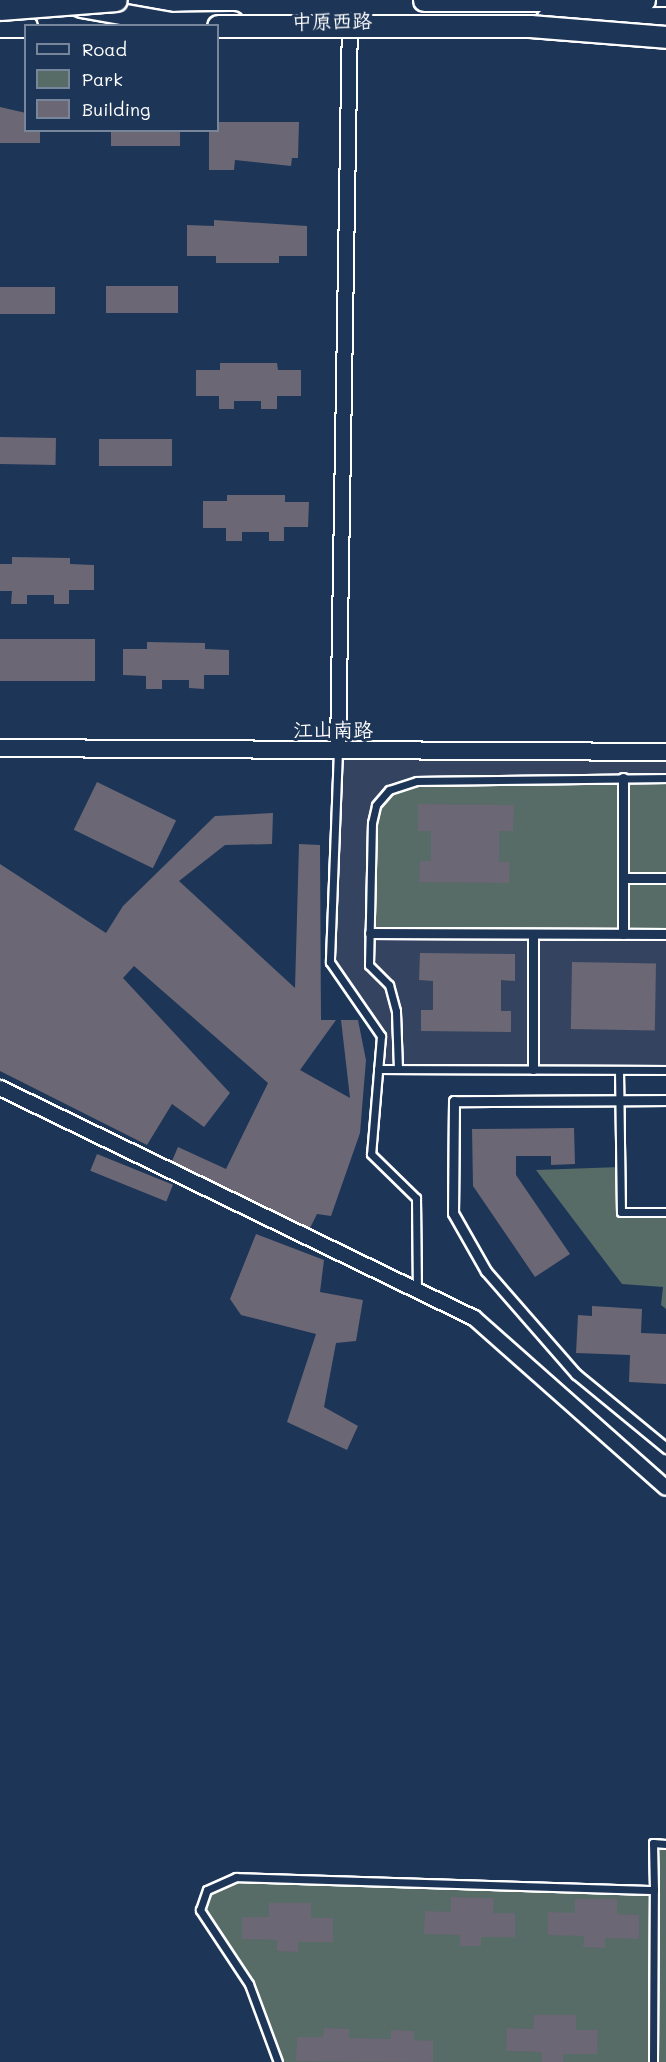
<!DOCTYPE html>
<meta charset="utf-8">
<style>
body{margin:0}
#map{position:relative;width:666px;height:2062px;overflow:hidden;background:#1d3557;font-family:Mali,"LXGW WenKai TC",sans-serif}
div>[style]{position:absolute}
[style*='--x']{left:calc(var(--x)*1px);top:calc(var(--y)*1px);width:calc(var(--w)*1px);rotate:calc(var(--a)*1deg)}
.built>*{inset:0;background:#344460}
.green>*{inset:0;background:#576b67}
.building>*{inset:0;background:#6b6775;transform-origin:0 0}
.roads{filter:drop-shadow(2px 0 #fff) drop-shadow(-2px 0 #fff) drop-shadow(0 2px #fff) drop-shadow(0 -2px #fff)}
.service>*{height:7px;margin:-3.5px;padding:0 3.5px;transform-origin:3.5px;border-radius:3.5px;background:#1d3557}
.pedestrian>*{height:9px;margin:-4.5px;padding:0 4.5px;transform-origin:4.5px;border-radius:4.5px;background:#1d3557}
.minor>*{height:14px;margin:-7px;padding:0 7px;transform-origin:7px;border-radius:7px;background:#1d3557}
.tertiary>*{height:16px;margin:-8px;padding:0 8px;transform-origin:8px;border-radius:8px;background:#1d3557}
.primary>*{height:20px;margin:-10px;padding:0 10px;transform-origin:10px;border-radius:10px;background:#1d3557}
.trunk>*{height:21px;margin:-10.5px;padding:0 10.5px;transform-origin:10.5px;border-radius:10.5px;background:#1d3557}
.bridges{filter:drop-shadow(2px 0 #fff) drop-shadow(-2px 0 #fff) drop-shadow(0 2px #fff) drop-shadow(0 -2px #fff)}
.trunk-bridge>*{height:21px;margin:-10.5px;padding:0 10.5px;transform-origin:10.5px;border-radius:10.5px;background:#1d3557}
span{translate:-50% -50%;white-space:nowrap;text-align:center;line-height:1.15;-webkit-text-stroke:6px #1d3557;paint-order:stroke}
.street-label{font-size:20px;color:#fff}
.legend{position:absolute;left:24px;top:24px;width:195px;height:108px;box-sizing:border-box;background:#1d3557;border:2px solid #77869a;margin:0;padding:8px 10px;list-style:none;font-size:18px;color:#fff}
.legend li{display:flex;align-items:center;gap:12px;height:30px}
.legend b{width:30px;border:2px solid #77869a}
</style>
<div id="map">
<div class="built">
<div style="clip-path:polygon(338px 750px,666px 752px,666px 1070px,378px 1069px,381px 1036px,330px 962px)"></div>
</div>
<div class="green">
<div style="clip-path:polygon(666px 778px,666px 934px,370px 933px,376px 805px,389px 790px,417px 781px)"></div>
<div style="clip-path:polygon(620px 1167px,621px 1211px,666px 1212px,666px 1309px,661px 1305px,663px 1287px,622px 1284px,536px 1170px)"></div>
<div style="clip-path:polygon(653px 1843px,666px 1844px,666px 2062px,278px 2062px,249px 1984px,200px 1910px,207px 1890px,236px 1877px,654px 1890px)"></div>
</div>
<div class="building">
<div style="clip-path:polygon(0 107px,26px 113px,26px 130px,40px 130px,40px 143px,0 143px)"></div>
<div style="clip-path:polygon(218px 122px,299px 122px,298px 158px,292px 158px,291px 166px,235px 160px,234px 170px,209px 170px,209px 130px,218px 130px)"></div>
<div style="left:111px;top:130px;width:69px;height:16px"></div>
<div style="clip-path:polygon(214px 220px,307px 226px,307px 256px,279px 256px,279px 263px,216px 263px,216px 256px,187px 256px,187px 225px,214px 226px)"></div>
<div style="left:106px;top:286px;width:72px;height:27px"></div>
<div style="left:0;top:287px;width:55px;height:27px"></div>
<div style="clip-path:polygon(220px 363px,277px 363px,278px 370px,301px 370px,301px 396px,277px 396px,277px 409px,261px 409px,261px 401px,234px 401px,234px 409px,219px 409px,219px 396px,196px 396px,196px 370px,220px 370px)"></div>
<div style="left:0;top:437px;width:56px;height:27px;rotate:1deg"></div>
<div style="left:99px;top:439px;width:73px;height:27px"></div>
<div style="clip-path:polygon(227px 495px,285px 495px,285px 502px,309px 502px,308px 527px,284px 527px,284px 541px,269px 541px,269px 532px,242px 532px,242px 541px,226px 541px,226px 528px,203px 528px,203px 501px,227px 501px)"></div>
<div style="clip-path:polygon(12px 557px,70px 558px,70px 564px,94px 565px,94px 590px,69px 590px,69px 604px,54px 604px,54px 595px,27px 595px,27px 604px,11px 604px,12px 591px,0 591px,0 564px,12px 564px)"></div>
<div style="left:0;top:639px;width:95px;height:42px"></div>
<div style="clip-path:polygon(147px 642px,205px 643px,205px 649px,229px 650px,229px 675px,204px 675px,204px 689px,189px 688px,189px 680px,162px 680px,162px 689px,146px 689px,146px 676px,123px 675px,123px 649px,147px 649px)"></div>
<div style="left:97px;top:782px;width:88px;height:53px;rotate:26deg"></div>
<div style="clip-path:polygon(418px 804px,514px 805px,513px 831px,499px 831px,499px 862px,510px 862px,509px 883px,419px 882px,420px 861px,431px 861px,431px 831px,418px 831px)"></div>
<div style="clip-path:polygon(273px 813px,272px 844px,225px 845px,179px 881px,295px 988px,299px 844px,320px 845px,321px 1020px,336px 1020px,300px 1070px,350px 1098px,341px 1020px,358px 1020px,366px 1060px,360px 1133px,331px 1216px,317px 1214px,310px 1228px,172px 1161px,178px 1147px,226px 1169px,268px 1083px,134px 966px,123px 978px,230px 1093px,204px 1127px,172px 1104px,147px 1145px,0 1071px,0 864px,106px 933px,123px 906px,215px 816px)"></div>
<div style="clip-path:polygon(420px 953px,515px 954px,515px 981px,501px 980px,501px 1011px,511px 1011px,511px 1032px,421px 1031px,421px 1010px,433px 1010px,433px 981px,419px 980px)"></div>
<div style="left:572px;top:962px;width:84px;height:67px;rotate:1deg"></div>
<div style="clip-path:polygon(574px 1128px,575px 1164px,551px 1165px,551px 1156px,516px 1156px,516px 1175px,570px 1254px,535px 1277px,473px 1186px,472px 1129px)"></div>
<div style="left:97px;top:1154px;width:82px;height:18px;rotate:22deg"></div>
<div style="clip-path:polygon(256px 1234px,324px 1260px,320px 1292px,363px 1300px,356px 1341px,336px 1343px,324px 1407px,358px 1426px,347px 1450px,287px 1422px,316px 1334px,241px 1315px,230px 1299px)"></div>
<div style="clip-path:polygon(592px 1306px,642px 1309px,641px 1333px,666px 1334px,666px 1384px,629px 1382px,630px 1355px,576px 1353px,578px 1315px,592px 1316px)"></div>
<div style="clip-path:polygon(451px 1897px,494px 1898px,493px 1913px,515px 1913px,515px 1937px,481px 1937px,481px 1946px,460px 1946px,460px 1935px,424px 1934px,425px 1911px,451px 1912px)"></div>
<div style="clip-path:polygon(575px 1899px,617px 1899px,617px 1914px,639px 1915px,639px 1939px,605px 1938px,605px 1948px,583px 1947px,584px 1936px,548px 1935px,548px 1912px,575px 1913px)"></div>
<div style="clip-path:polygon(269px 1903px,311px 1903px,311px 1918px,333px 1918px,333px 1942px,298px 1942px,298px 1952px,277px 1951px,277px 1940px,242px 1939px,242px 1917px,269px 1917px)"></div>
<div style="clip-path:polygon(534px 2015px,576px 2015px,576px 2030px,598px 2030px,597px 2054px,563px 2054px,563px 2062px,542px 2062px,542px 2052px,506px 2051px,507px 2028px,533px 2029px)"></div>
<div style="clip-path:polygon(324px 2028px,349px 2029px,349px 2038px,391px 2039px,391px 2030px,414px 2031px,414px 2040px,433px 2041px,433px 2062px,296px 2061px,297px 2037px,323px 2037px)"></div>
</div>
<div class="roads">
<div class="service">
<div style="--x:338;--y:750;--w:212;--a:92.2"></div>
<div style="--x:330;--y:962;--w:90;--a:55.4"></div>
<div style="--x:381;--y:1036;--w:118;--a:94.8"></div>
<div style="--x:371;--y:1154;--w:63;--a:44.4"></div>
<div style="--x:416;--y:1198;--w:92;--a:89.4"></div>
<div style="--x:378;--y:1069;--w:288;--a:0.2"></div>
<div style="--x:398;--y:1069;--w:58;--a:-92"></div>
<div style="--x:396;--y:1011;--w:27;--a:-105"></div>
<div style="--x:389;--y:985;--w:28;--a:-135"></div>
<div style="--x:369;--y:965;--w:142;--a:-88.8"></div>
<div style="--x:372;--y:823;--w:18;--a:-77"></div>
<div style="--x:376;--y:805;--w:20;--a:-49"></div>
<div style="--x:389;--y:790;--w:29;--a:-18"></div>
<div style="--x:417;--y:781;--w:249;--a:-0.7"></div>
<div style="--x:619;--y:1070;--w:142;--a:89.2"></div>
<div style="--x:621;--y:1212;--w:45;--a:0"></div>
<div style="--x:278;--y:2062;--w:83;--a:-110.4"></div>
<div style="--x:249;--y:1984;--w:89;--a:-123.5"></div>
<div style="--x:200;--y:1910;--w:21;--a:-71"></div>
<div style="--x:207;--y:1890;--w:32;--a:-24"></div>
<div style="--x:236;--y:1877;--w:418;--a:1.8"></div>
<div style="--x:654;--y:1890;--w:47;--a:-91.2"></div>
<div style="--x:653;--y:1843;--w:13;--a:4"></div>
<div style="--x:653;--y:2062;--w:172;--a:-89.7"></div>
</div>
<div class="pedestrian">
<div style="--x:623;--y:778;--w:156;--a:90"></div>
<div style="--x:624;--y:878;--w:42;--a:0"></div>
<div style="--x:370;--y:933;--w:296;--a:0.2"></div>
<div style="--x:533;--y:1069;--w:135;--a:-90"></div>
<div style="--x:666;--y:1100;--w:212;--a:179.7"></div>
<div style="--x:454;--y:1101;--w:112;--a:90.5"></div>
<div style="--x:453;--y:1213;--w:67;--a:60.4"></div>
<div style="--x:486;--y:1271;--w:137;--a:48.9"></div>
<div style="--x:576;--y:1374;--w:117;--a:39.4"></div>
</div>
<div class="minor">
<div style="--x:338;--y:750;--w:729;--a:-89.06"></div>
<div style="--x:0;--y:1088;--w:527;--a:25.88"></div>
<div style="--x:474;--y:1318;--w:256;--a:41.5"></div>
</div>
<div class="tertiary">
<div style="--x:0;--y:748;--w:666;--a:0.34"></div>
</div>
<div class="primary">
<div style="--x:81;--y:7;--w:92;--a:10"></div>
<div style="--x:172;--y:23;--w:61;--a:-0.9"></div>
<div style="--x:547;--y:19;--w:119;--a:-0.5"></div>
</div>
<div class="trunk">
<div style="--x:424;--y:0;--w:220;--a:0"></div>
<div style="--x:0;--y:26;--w:26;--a:0"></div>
</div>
</div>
<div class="bridges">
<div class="trunk-bridge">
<div style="--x:0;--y:9;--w:116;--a:-4.4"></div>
<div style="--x:218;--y:26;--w:312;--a:0"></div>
<div style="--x:530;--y:26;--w:136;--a:4.6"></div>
</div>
</div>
<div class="street-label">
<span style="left:332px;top:21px;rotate:-1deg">中原西路</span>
<span style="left:333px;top:729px">江山南路</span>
</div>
<ul class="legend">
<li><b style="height:8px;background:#1d3557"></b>Road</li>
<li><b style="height:16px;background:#576b67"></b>Park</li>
<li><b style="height:16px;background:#6b6775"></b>Building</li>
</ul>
</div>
